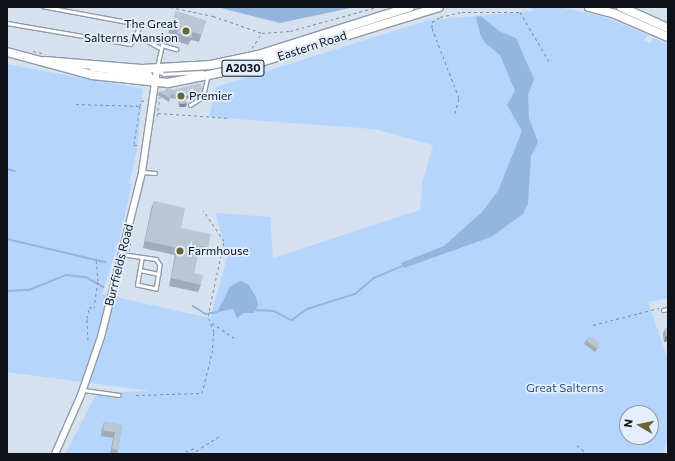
<!DOCTYPE html>
<style>
body{margin:0}
#map{position:relative;width:675px;height:461px;overflow:hidden;background:#d6e1ef;font-family:Commissioner,sans-serif}
div>[style]{position:absolute}
[style*='--x']{left:calc(var(--x)*1px);top:calc(var(--y)*1px);width:calc(var(--w)*1px);rotate:calc(var(--a)*1deg)}
.green>*{inset:0;background:#b5d5fd}
.water>*{inset:0;background:#94b5dd}
.stream>*{height:1.5px;margin:-0.75px;padding:0 0.75px;transform-origin:0.75px;border-radius:0.75px;background:#94b5dd}
.path>*{height:1px;margin-top:-0.5px;transform-origin:0;background:repeating-linear-gradient(90deg,#858d98 0 3px,transparent 0 6px)}
.roads{filter:drop-shadow(1px 0 #909aa8) drop-shadow(-1px 0 #909aa8) drop-shadow(0 1px #909aa8) drop-shadow(0 -1px #909aa8)}
.service>*{height:2.5px;margin:-1.25px;padding:0 1.25px;transform-origin:1.25px;border-radius:1.25px;background:#fff}
.tertiary>*{height:6px;margin:-3px;padding:0 3px;transform-origin:3px;border-radius:3px;background:#fff}
.primary>*{height:8px;margin:-4px;padding:0 4px;transform-origin:4px;border-radius:4px;background:#fff}
.wall>*{inset:0;background:#a1aab6}
.shaded-wall>*{inset:0;background:#838b94}
.building>*{inset:0;background:#bbc6d4}
.dots>*{width:11px;height:11px;translate:-50% -50%;box-sizing:border-box;border:2px solid #e3eefd;border-radius:50%}
span{translate:-50% -50%;white-space:nowrap;text-align:center;line-height:1.15;-webkit-text-stroke:3.5px #e3eefd;paint-order:stroke}
.shield-label span{padding:1px 3px;background:#e3eefd;border:1px solid;border-radius:3px;-webkit-text-stroke-width:0}
.shield-label{font-size:11px;color:#0f1318;font-weight:700}
.poi-label{font-size:12px;color:#0f1318}
.right{translate:-100% -50%;text-align:right}
.left{translate:0 -50%;text-align:left}
.street-label{font-size:12px;color:#0f1318}
.park-label{font-size:12px;color:#2c578b}
.frame{position:absolute;inset:0;border:8px solid #0f1318;pointer-events:none}
.north{position:absolute;left:619px;top:405px;width:40px;height:40px;box-sizing:border-box;background:#e3eefd;border:1px solid #8e96a1;border-radius:50%;rotate:279deg;font-size:11px;font-weight:700;line-height:16px;text-align:center;color:#0f1318}
.north::after{content:'';display:block;margin:auto;width:14px;height:18px;background:#696431;clip-path:polygon(50% 0,100% 100%,50% 72%,0 100%)}
</style>
<div id="map">
<div class="green">
<div style="clip-path:polygon(evenodd,528px 7px,559px 7px,601px 16px,648px 35px,644px 40px,650px 43px,653px 38px,668px 44px,668px 298px,648px 302px,668px 360px,668px 437px,663px 454px,65px 454px,97px 393px,151px 391px,7px 372px,7px 64px,143px 89px,137px 150px,129px 184px,132px 184px,118px 245px,102px 294px,210px 318px,227px 258px,216px 213px,270px 217px,273px 258px,420px 210px,423px 180px,433px 145px,374px 129px,209px 117px,216px 87px,429px 20px,534px 11px,528px 7px,627px 413px,651px 413px,651px 437px,627px 437px,627px 413px)"></div>
</div>
<div class="water">
<div style="clip-path:polygon(217px 7px,355px 7px,280px 23px)"></div>
<div style="clip-path:polygon(481px 16px,499px 31px,516px 38px,534px 79px,528px 95px,529px 118px,538px 142px,531px 156px,528px 204px,523px 214px,491px 237px,404px 268px,401px 263px,444px 246px,482px 212px,498px 191px,522px 131px,507px 105px,515px 91px,500px 55px,485px 43px,480px 34px,476px 17px)"></div>
<div style="clip-path:polygon(240px 281px,248px 284px,256px 297px,258px 305px,254px 313px,244px 313px,237px 318px,233px 309px,217px 312px,230px 287px)"></div>
</div>
<div class="stream">
<div style="--x:7;--y:169;--w:8;--a:14"></div>
<div style="--x:7;--y:239;--w:101;--a:13.2"></div>
<div style="--x:7;--y:291;--w:22;--a:-3"></div>
<div style="--x:29;--y:290;--w:40;--a:-22"></div>
<div style="--x:66;--y:275;--w:20;--a:6"></div>
<div style="--x:86;--y:277;--w:20;--a:30"></div>
<div style="--x:193;--y:306;--w:15;--a:32"></div>
<div style="--x:206;--y:314;--w:11;--a:-10"></div>
<div style="--x:255;--y:310;--w:19;--a:3"></div>
<div style="--x:274;--y:311;--w:20;--a:27"></div>
<div style="--x:292;--y:320;--w:19;--a:-36"></div>
<div style="--x:307;--y:309;--w:50;--a:-17.4"></div>
<div style="--x:355;--y:294;--w:25;--a:-40"></div>
<div style="--x:374;--y:278;--w:30;--a:-23"></div>
</div>
<div class="path">
<div style="--x:170;--y:7;--w:44;--a:11.8"></div>
<div style="--x:213;--y:16;--w:52;--a:19.1"></div>
<div style="--x:262;--y:33;--w:28;--a:-4"></div>
<div style="--x:290;--y:31;--w:90;--a:-15.4"></div>
<div style="--x:252;--y:48;--w:17;--a:-57"></div>
<div style="--x:33;--y:51;--w:13;--a:13"></div>
<div style="--x:76;--y:104;--w:64;--a:1.8"></div>
<div style="--x:140;--y:106;--w:39;--a:99"></div>
<div style="--x:134;--y:145;--w:6;--a:0"></div>
<div style="--x:140;--y:106;--w:5;--a:-79"></div>
<div style="--x:141;--y:101;--w:5;--a:-11"></div>
<div style="--x:158;--y:113;--w:72;--a:4"></div>
<div style="--x:455;--y:113;--w:16;--a:-75"></div>
<div style="--x:459;--y:98;--w:75;--a:-111.1"></div>
<div style="--x:432;--y:28;--w:6;--a:-90"></div>
<div style="--x:432;--y:22;--w:9;--a:-32"></div>
<div style="--x:440;--y:17;--w:23;--a:-13"></div>
<div style="--x:462;--y:12;--w:58;--a:0"></div>
<div style="--x:520;--y:12;--w:59;--a:59.5"></div>
<div style="--x:157;--y:116;--w:20;--a:-81"></div>
<div style="--x:129;--y:251;--w:10;--a:-79"></div>
<div style="--x:212;--y:323;--w:29;--a:34"></div>
<div style="--x:593;--y:325;--w:68;--a:-14.4"></div>
<div style="--x:88;--y:340;--w:22;--a:-93"></div>
<div style="--x:87;--y:318;--w:11;--a:-80"></div>
<div style="--x:89;--y:307;--w:5;--a:11"></div>
<div style="--x:94;--y:308;--w:27;--a:-82"></div>
<div style="--x:98;--y:281;--w:24;--a:-95"></div>
<div style="--x:136;--y:395;--w:66;--a:-1.7"></div>
<div style="--x:202;--y:393;--w:41;--a:-76"></div>
<div style="--x:212;--y:353;--w:21;--a:-85"></div>
<div style="--x:214;--y:332;--w:17;--a:-111"></div>
<div style="--x:208;--y:316;--w:77;--a:-78"></div>
<div style="--x:224;--y:241;--w:37;--a:-124"></div>
<div style="--x:577;--y:445;--w:13;--a:42"></div>
<div style="--x:180;--y:454;--w:18;--a:-22"></div>
<div style="--x:191;--y:454;--w:36;--a:-32"></div>
</div>
<div class="roads">
<div class="service">
<div style="--x:7;--y:23;--w:125;--a:9.7"></div>
<div style="--x:130;--y:44;--w:22;--a:-60"></div>
<div style="--x:141;--y:25;--w:99;--a:-169.5"></div>
<div style="--x:136;--y:35;--w:27;--a:28"></div>
<div style="--x:157;--y:67;--w:23;--a:-77"></div>
<div style="--x:162;--y:45;--w:15;--a:16"></div>
<div style="--x:158;--y:71;--w:7;--a:27"></div>
<div style="--x:164;--y:74;--w:38;--a:-3"></div>
<div style="--x:190;--y:105;--w:15;--a:-32"></div>
<div style="--x:203;--y:97;--w:19;--a:-78"></div>
<div style="--x:142;--y:172;--w:13;--a:4"></div>
<div style="--x:123;--y:255;--w:5;--a:0"></div>
<div style="--x:128;--y:255;--w:28;--a:8"></div>
<div style="--x:156;--y:259;--w:7;--a:56"></div>
<div style="--x:160;--y:265;--w:24;--a:99"></div>
<div style="--x:156;--y:289;--w:19;--a:-168"></div>
<div style="--x:137;--y:285;--w:28;--a:-80"></div>
<div style="--x:140;--y:270;--w:19;--a:12"></div>
<div style="--x:663;--y:310;--w:5;--a:-11"></div>
<div style="--x:84;--y:390;--w:35;--a:8"></div>
</div>
<div class="tertiary">
<div style="--x:93;--y:68;--w:56;--a:7.1"></div>
<div style="--x:149;--y:75;--w:10;--a:61"></div>
<div style="--x:55;--y:454;--w:64;--a:-66.2"></div>
<div style="--x:81;--y:395;--w:61;--a:-71"></div>
<div style="--x:101;--y:337;--w:170;--a:-76"></div>
<div style="--x:142;--y:172;--w:104;--a:-81.7"></div>
</div>
<div class="primary">
<div style="--x:589;--y:7;--w:27;--a:15"></div>
<div style="--x:615;--y:14;--w:58;--a:23.5"></div>
<div style="--x:621;--y:7;--w:51;--a:24.1"></div>
<div style="--x:7;--y:52;--w:88;--a:15.1"></div>
<div style="--x:92;--y:75;--w:76;--a:6"></div>
<div style="--x:168;--y:83;--w:71;--a:-11.3"></div>
<div style="--x:238;--y:69;--w:210;--a:-17.1"></div>
<div style="--x:45;--y:61;--w:97;--a:4.7"></div>
<div style="--x:142;--y:69;--w:69;--a:-3.3"></div>
<div style="--x:211;--y:65;--w:48;--a:-12"></div>
<div style="--x:258;--y:55;--w:159;--a:-17.5"></div>
</div>
</div>
<div class="wall">
<div style="clip-path:polygon(176px 11px,206px 21px,199px 42px,191px 40px,188px 45px,174px 40px,176px 35px,168px 33px)"></div>
<div style="clip-path:polygon(167px 87px,172px 90px,201px 95px,186px 99px,186px 107px,179px 107px,178px 99px,170px 98px,169px 102px,158px 95px,159px 92px,165px 91px)"></div>
<div style="clip-path:polygon(154px 201px,181px 228px,208px 248px,205px 255px,198px 254px,194px 273px,201px 285px,198px 292px,169px 286px,175px 255px,143px 248px,151px 209px)"></div>
<div style="clip-path:polygon(665px 328px,668px 341px,664px 342px,663px 334px)"></div>
<div style="clip-path:polygon(586px 340px,598px 347px,595px 352px,584px 344px)"></div>
<div style="clip-path:polygon(104px 422px,122px 425px,118px 450px,117px 454px,110px 454px,113px 438px,101px 436px,102px 428px)"></div>
</div>
<div class="shaded-wall">
<div style="clip-path:polygon(202px 92px,201px 95px,184px 99px,186px 96px)"></div>
<div style="clip-path:polygon(187px 103px,186px 107px,179px 107px,180px 104px)"></div>
<div style="clip-path:polygon(668px 335px,668px 341px,664px 342px,666px 336px)"></div>
</div>
<div class="building">
<div style="clip-path:polygon(176px 11px,206px 21px,201px 35px,193px 32px,191px 38px,177px 33px,179px 28px,171px 25px)"></div>
<div style="clip-path:polygon(201px 83px,202px 92px,186px 96px,187px 103px,180px 104px,179px 96px,171px 94px,170px 98px,159px 92px,166px 91px,167px 87px,172px 90px)"></div>
<div style="clip-path:polygon(154px 201px,185px 208px,181px 228px,211px 234px,208px 248px,200px 246px,194px 273px,203px 275px,201px 285px,171px 278px,178px 248px,145px 241px)"></div>
<div style="clip-path:polygon(665px 328px,668px 328px,668px 335px,666px 336px)"></div>
<div style="clip-path:polygon(589px 336px,600px 343px,596px 348px,586px 340px)"></div>
<div style="clip-path:polygon(104px 422px,122px 425px,118px 450px,112px 449px,115px 432px,103px 431px)"></div>
</div>
<div class="dots">
<div style="left:186px;top:31px;background:#696431"></div>
<div style="left:181px;top:96px;background:#696431"></div>
<div style="left:180px;top:251px;background:#696431"></div>
</div>
<div class="shield-label">
<span style="left:243px;top:68px">A2030</span>
</div>
<div class="poi-label">
<span class="right" style="left:178px;top:31px">The Great<br>Salterns Mansion</span>
<span class="left" style="left:189px;top:96px">Premier</span>
<span class="left" style="left:188px;top:251px">Farmhouse</span>
</div>
<div class="street-label">
<span style="left:312px;top:46px;rotate:-18deg">Eastern Road</span>
<span style="left:119px;top:265px;rotate:-76deg">Burrfields Road</span>
</div>
<div class="park-label">
<span style="left:565px;top:388px">Great Salterns</span>
</div>
<div class="frame"></div>
<div class="north">N</div>
</div>
